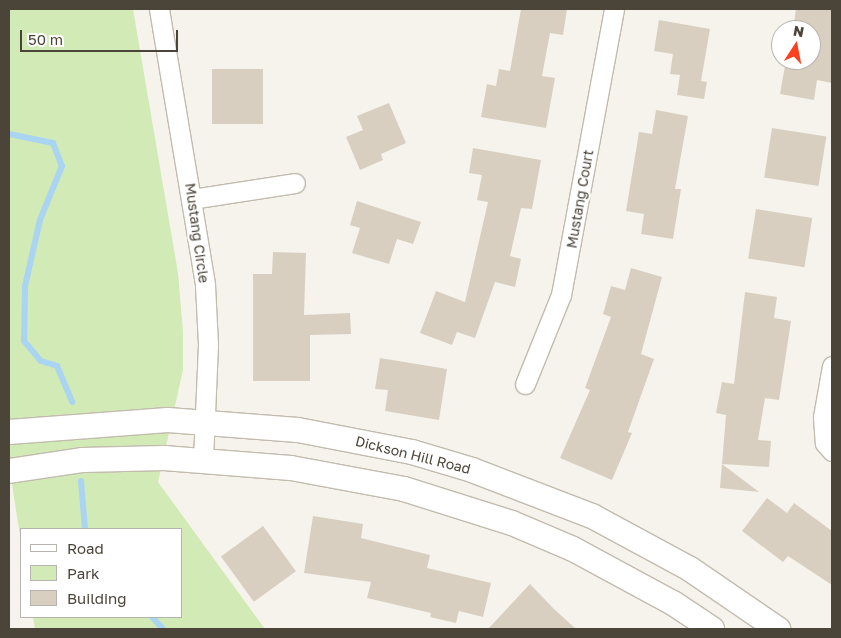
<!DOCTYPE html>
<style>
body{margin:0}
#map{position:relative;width:841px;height:638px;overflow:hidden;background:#f6f3ec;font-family:"Golos Text",sans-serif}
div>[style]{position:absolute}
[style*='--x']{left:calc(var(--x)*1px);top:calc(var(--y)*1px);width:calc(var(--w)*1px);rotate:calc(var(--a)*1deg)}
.green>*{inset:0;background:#d2eab5}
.stream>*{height:6px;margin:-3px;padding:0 3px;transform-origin:3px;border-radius:3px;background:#a9d4f2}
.building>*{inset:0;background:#d8cfc1;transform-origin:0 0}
.roads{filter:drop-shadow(1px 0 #c2bbae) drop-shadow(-1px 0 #c2bbae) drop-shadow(0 1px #c2bbae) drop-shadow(0 -1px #c2bbae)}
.minor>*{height:19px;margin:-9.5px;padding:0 9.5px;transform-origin:9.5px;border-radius:9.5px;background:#fff}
.tertiary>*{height:24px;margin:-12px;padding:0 12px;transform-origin:12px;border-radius:12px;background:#fff}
span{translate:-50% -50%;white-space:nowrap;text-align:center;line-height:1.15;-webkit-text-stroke:4.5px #fff;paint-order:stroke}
.street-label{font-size:14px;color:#4b4439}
.frame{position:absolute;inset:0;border:10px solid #4b4439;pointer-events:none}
.legend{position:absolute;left:20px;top:528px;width:162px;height:90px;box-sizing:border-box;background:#fff;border:1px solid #b7b4b0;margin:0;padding:6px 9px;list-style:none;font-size:15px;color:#4b4439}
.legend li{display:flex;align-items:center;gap:10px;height:25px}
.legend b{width:25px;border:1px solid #b7b4b0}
.north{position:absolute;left:771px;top:20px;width:50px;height:50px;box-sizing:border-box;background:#fff;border:1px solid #b7b4b0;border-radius:50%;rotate:11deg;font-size:14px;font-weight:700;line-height:20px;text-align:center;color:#4b4439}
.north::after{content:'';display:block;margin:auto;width:18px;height:22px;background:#fc3f1d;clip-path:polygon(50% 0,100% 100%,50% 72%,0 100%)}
.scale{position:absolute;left:20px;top:30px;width:158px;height:22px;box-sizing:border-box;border:2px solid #4b4439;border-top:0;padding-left:6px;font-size:15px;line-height:18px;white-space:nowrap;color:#4b4439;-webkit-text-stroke:4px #fff;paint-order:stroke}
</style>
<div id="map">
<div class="green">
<div style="clip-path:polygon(9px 9px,133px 9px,178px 273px,183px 332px,183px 370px,158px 482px,265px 629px,35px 629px,33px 617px,181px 617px,181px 529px,21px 529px,21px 542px,9px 465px)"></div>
</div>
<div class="stream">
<div style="--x:9;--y:134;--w:45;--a:11.6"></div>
<div style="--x:53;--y:143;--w:25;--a:69"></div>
<div style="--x:62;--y:166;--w:58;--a:112.2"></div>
<div style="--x:40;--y:220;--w:68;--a:102.8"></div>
<div style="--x:25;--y:286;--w:55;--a:91"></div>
<div style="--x:24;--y:341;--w:26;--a:50"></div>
<div style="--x:41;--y:361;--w:17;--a:17"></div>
<div style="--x:57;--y:366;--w:39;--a:67"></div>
<div style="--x:81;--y:481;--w:48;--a:85.2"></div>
<div style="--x:152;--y:617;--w:16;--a:47"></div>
</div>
<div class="building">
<div style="clip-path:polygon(521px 9px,567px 9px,563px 35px,550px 33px,542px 76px,555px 78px,546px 128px,481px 117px,487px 84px,496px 86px,499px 69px,510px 71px)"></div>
<div style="clip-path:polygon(796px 9px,832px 9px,832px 83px,817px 80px,814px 100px,780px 94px,786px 60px,811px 60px,811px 26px,794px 23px)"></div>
<div style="clip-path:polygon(659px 20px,710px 29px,701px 81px,707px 82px,704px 99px,677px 95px,680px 75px,670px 74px,673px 54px,654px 51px)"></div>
<div style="left:212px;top:69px;width:51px;height:55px"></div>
<div style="clip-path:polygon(389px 103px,406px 143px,381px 154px,383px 160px,360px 170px,346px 137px,363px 130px,357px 116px)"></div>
<div style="clip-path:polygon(656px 110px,688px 116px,675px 189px,681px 189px,673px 239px,641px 234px,644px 214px,626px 211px,639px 132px,652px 134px)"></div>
<div style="left:772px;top:128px;width:55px;height:50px;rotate:9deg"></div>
<div style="clip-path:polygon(473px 148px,541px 160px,532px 209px,521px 208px,510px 256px,521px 259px,515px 287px,495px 282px,475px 338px,457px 332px,452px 345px,420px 333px,436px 291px,465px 302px,488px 202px,477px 200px,482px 175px,469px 173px)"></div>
<div style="clip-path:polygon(357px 201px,421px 222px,413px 244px,397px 239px,389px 264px,352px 253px,360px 228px,350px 225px)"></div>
<div style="left:756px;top:209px;width:57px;height:50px;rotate:9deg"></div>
<div style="clip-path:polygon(273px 252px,306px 253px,304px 315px,350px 313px,351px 334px,310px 335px,310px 381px,253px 381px,253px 274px,272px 274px)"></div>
<div style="clip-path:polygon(631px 268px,662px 277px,641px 354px,654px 359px,628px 432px,632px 433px,612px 480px,560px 458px,590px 390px,585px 388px,611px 317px,603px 314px,611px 286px,625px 290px)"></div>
<div style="clip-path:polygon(745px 292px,777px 297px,774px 318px,791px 321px,779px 400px,765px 398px,758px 440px,771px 441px,769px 467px,722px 464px,726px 415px,716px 413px,722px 382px,734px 384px)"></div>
<div style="clip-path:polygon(380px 358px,447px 369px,439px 420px,385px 411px,388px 390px,375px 389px)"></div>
<div style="clip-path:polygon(722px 464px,759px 492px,720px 488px)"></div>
<div style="clip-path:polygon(767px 498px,787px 513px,794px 503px,832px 531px,832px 585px,788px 556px,783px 562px,742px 531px)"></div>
<div style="clip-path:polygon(313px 516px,363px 524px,361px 538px,430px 555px,427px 568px,491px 583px,483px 617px,459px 611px,456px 623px,430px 617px,431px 613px,367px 598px,371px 582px,304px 573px)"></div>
<div style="left:263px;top:526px;width:56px;height:52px;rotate:54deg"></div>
<div style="clip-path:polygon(530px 584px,553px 608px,576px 629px,488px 629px)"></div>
</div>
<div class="roads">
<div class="minor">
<div style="--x:159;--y:9;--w:280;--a:80.5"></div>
<div style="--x:205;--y:285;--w:60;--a:87.1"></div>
<div style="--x:208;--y:345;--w:115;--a:92.5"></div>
<div style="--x:192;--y:199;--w:104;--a:-8.8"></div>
<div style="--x:832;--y:366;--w:52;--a:100"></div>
<div style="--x:823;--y:417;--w:26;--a:86"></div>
<div style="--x:825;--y:443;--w:11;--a:49"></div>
<div style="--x:525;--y:384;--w:96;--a:-68"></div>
<div style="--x:561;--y:295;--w:291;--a:-79.5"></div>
</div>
<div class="tertiary">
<div style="--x:9;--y:432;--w:159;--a:-4.3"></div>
<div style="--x:168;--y:420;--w:130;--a:4.4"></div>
<div style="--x:298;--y:430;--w:116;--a:10.9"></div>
<div style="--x:412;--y:452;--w:63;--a:16.7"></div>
<div style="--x:472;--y:470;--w:129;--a:21"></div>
<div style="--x:592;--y:516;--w:111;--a:28.4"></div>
<div style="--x:690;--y:569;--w:107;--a:34.3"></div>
<div style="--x:9;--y:471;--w:75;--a:-8.5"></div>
<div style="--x:83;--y:460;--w:81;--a:-1.4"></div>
<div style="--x:164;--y:458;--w:127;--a:4.5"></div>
<div style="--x:291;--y:468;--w:115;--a:10.5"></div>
<div style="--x:404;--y:489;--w:113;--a:17.5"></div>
<div style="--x:512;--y:523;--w:66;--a:23.1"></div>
<div style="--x:573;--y:549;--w:114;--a:28.4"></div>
<div style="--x:673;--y:603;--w:47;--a:33.7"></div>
</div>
</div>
<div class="street-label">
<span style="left:580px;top:199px;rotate:-80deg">Mustang Court</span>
<span style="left:197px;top:233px;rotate:82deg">Mustang Circle</span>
<span style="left:413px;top:455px;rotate:14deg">Dickson Hill Road</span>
</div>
<div class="frame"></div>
<ul class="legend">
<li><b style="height:6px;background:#fff"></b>Road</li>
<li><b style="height:14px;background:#d2eab5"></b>Park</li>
<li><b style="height:14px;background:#d8cfc1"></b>Building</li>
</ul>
<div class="north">N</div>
<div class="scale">50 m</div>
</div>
